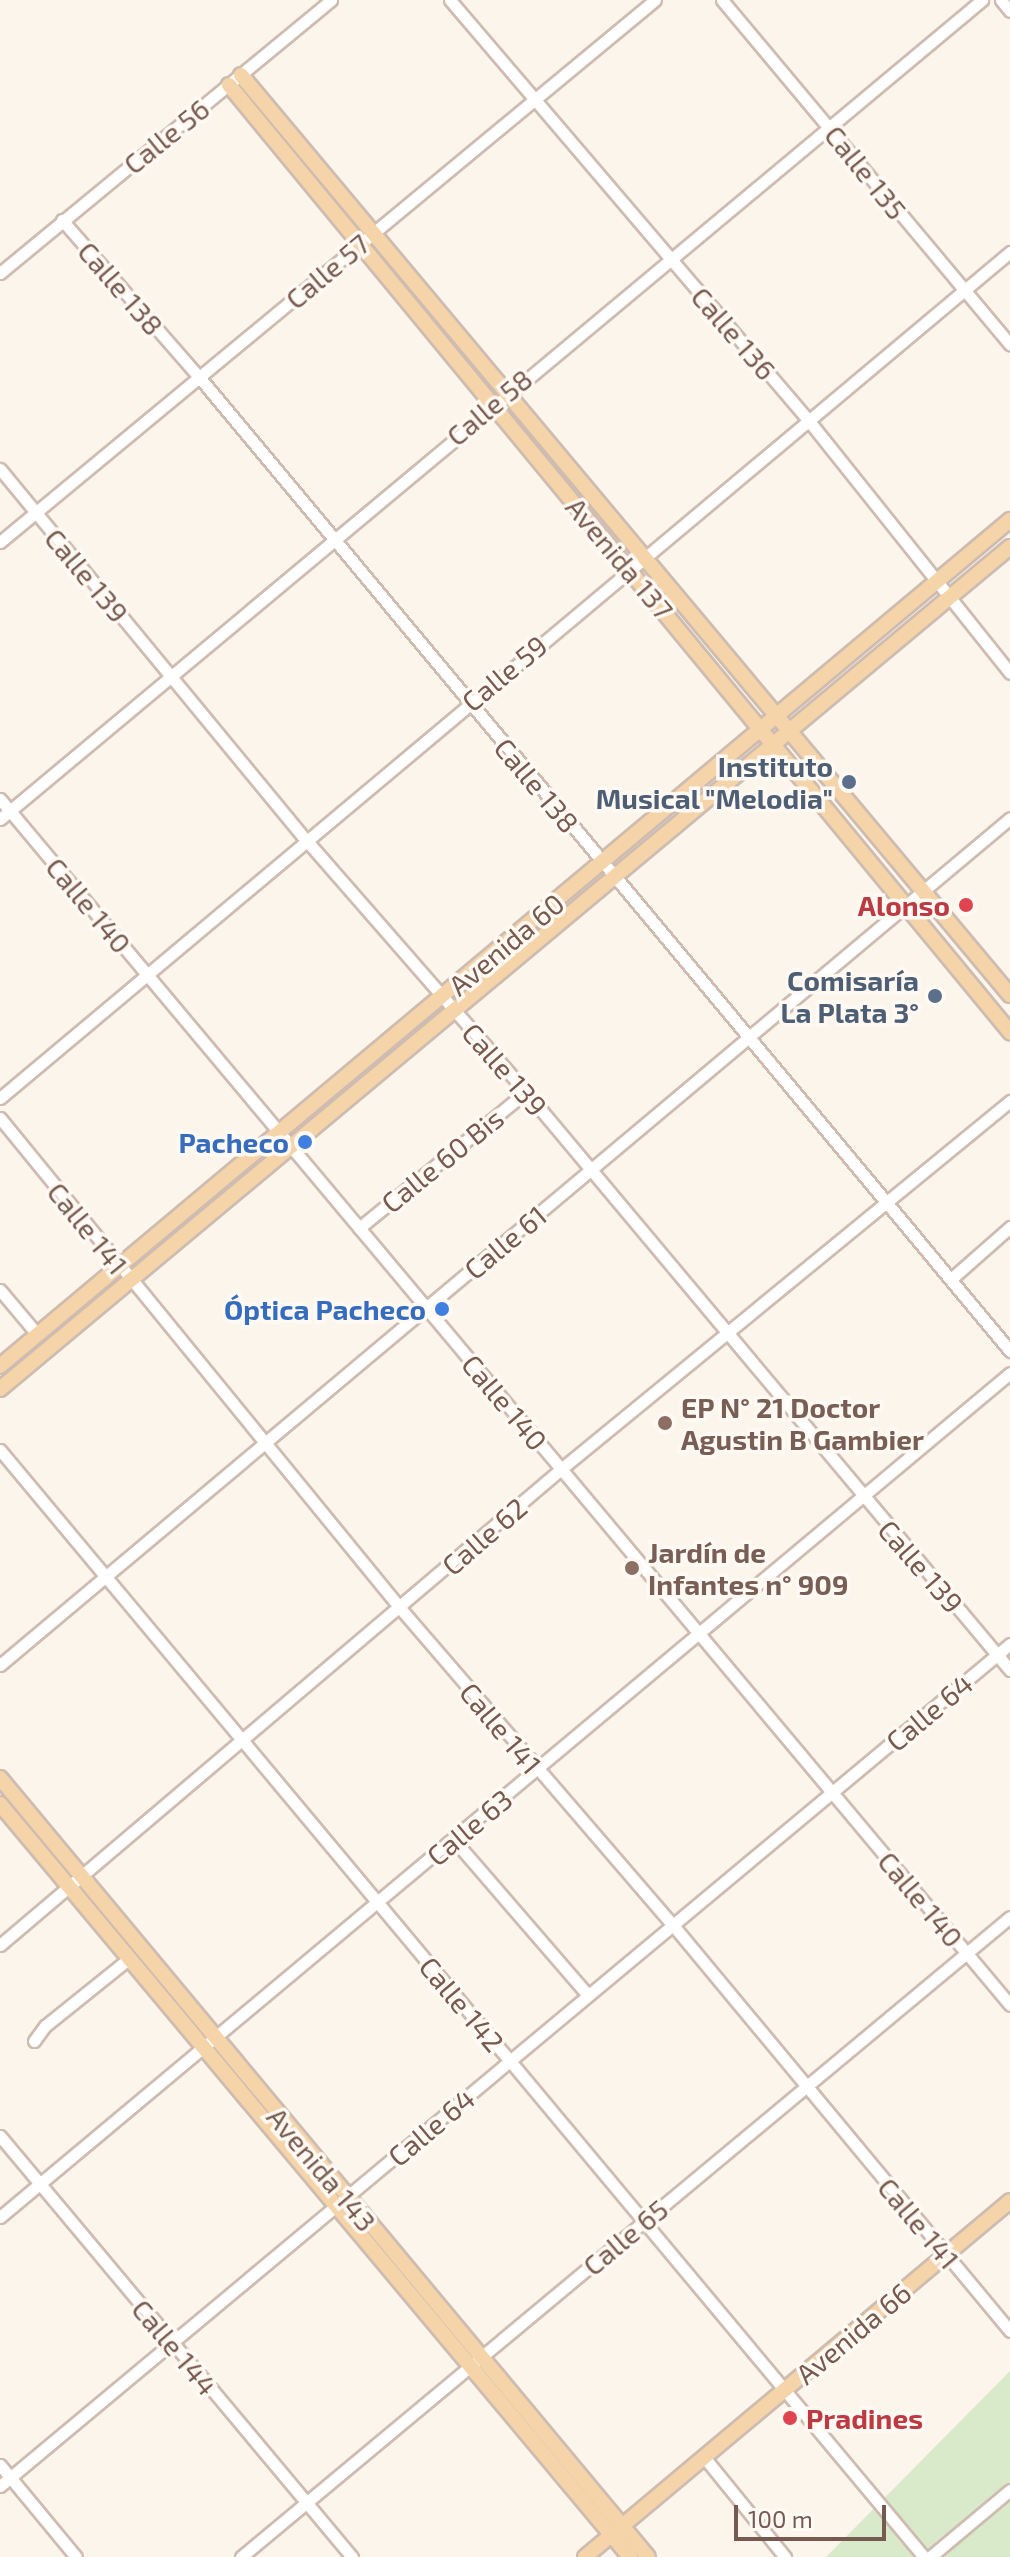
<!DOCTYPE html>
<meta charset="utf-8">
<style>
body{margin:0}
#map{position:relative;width:1010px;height:2557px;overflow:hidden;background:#fcf5ec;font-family:"Exo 2",sans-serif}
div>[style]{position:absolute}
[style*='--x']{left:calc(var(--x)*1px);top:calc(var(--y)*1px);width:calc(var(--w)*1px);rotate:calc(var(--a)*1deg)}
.green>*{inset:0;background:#d9eaca}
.roads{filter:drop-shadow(2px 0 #cebcb1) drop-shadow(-2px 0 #cebcb1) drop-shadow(0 2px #cebcb1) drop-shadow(0 -2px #cebcb1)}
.minor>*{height:11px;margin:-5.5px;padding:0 5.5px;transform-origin:5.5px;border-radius:5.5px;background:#fff}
.major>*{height:14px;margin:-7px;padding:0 7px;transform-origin:7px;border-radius:7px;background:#f6d4a9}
.dots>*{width:22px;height:22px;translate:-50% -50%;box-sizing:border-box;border:4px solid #fef9f3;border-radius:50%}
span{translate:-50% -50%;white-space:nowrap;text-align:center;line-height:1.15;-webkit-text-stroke:7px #fef9f3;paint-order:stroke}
.street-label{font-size:28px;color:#775a4f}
.service-label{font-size:28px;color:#4e5e75;font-weight:700}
.right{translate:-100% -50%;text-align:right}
.health-label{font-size:28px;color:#be3a42;font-weight:700}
.left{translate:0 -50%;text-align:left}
.shop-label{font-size:28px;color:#366cbe;font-weight:700}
.education-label{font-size:28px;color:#785e54;font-weight:700}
.scale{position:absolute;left:734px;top:2505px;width:152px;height:36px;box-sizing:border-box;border:4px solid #775a4f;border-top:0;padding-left:10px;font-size:24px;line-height:28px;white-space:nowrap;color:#775a4f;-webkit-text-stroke:6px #fef9f3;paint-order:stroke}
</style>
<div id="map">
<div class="green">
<div style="clip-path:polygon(1010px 2371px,1010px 2557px,826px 2557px)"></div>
</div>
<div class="roads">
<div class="minor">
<div style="--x:450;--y:0;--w:553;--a:49.54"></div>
<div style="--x:809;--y:421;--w:322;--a:51.4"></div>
<div style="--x:722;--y:0;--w:449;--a:50.1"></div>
<div style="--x:1001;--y:0;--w:14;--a:51"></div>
<div style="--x:62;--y:220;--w:210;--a:48.9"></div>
<div style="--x:200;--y:378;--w:1266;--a:50.22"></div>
<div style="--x:0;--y:273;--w:429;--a:-39.5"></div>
<div style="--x:0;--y:469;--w:482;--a:50.5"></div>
<div style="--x:307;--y:841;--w:333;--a:48.9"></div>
<div style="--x:526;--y:1092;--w:754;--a:50.06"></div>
<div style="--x:0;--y:542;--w:850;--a:-39.61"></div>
<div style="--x:0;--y:799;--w:1573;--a:50.05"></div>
<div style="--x:0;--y:819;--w:1279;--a:-39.83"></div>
<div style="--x:0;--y:1098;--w:1318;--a:-39.95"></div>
<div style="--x:0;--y:1118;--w:633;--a:50.77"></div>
<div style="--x:400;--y:1608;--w:417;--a:49.3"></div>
<div style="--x:672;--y:1924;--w:529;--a:50.29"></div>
<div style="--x:359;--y:1228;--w:215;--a:-39.2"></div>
<div style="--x:951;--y:1279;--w:79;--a:-41.4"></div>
<div style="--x:0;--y:1290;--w:57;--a:49.9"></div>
<div style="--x:0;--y:1450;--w:1442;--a:50.15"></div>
<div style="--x:0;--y:1665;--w:1318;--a:-39.98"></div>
<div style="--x:454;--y:1840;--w:203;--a:49.2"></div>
<div style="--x:0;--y:1945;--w:736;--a:-40.31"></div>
<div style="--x:561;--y:1469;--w:581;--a:-39.34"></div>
<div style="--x:34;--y:2041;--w:19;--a:-54"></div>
<div style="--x:45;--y:2026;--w:105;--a:-38.8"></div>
<div style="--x:0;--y:2136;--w:549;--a:50.1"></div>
<div style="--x:0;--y:2217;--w:1316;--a:-39.88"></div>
<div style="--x:704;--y:2457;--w:129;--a:51"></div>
<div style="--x:0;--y:2465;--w:119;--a:50.4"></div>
<div style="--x:0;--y:2486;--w:1315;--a:-39.82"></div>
<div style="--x:241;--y:2557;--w:1000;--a:-39.77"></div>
<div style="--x:930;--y:2557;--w:104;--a:-39.9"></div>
</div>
<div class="major">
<div style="--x:241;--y:75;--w:1199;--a:50.11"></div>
<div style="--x:229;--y:85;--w:1228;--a:50.49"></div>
<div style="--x:0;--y:1366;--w:1318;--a:-39.95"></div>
<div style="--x:0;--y:1389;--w:1315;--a:-39.82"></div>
<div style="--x:0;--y:1778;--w:1013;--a:50.25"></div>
<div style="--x:0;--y:1804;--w:982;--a:50.08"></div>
<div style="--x:585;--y:2557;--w:554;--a:-39.95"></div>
</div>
</div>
<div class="dots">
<div style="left:849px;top:782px;background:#5c6f8a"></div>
<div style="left:966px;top:905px;background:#e0444e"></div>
<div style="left:935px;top:996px;background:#5c6f8a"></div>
<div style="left:305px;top:1142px;background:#3f7fe0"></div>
<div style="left:442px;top:1309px;background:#3f7fe0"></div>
<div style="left:665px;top:1423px;background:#8d6e63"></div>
<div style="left:632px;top:1568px;background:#8d6e63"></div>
<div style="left:790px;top:2418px;background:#e0444e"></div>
</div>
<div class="street-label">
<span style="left:166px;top:136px;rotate:-39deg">Calle 56</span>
<span style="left:866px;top:172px;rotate:51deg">Calle 135</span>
<span style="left:327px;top:271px;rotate:-40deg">Calle 57</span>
<span style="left:121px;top:288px;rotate:49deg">Calle 138</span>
<span style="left:734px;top:333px;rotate:49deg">Calle 136</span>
<span style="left:489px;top:407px;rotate:-40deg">Calle 58</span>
<span style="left:620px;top:558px;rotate:50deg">Avenida 137</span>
<span style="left:87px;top:575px;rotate:50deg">Calle 139</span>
<span style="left:504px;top:673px;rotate:-40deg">Calle 59</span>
<span style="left:537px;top:785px;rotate:50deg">Calle 138</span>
<span style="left:89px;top:905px;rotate:50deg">Calle 140</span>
<span style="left:506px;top:944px;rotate:-40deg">Avenida 60</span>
<span style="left:505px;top:1069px;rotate:49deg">Calle 139</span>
<span style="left:442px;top:1160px;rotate:-39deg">Calle 60 Bis</span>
<span style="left:88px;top:1228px;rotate:51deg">Calle 141</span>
<span style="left:505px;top:1242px;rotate:-40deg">Calle 61</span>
<span style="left:505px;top:1402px;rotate:50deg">Calle 140</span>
<span style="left:484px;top:1536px;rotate:-41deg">Calle 62</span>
<span style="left:921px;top:1566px;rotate:49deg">Calle 139</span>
<span style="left:929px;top:1712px;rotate:-40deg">Calle 64</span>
<span style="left:501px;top:1728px;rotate:50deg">Calle 141</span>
<span style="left:469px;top:1827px;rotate:-40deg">Calle 63</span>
<span style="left:921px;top:1899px;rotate:50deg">Calle 140</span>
<span style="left:462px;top:2004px;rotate:50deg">Calle 142</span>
<span style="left:431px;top:2127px;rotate:-40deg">Calle 64</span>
<span style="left:322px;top:2169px;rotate:50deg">Avenida 143</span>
<span style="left:919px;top:2223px;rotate:50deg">Calle 141</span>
<span style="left:625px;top:2237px;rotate:-40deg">Calle 65</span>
<span style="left:853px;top:2333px;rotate:-40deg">Avenida 66</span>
<span style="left:175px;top:2347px;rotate:50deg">Calle 144</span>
</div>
<div class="service-label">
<span class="right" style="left:833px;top:782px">Instituto<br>Musical "Melodia"</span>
<span class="right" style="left:919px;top:996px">Comisaría<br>La Plata 3°</span>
</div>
<div class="health-label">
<span class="right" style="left:950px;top:905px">Alonso</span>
<span class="left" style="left:806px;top:2418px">Pradines</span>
</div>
<div class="shop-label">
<span class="right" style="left:289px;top:1142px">Pacheco</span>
<span class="right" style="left:426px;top:1309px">Óptica Pacheco</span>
</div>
<div class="education-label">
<span class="left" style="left:681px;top:1423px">EP N° 21 Doctor<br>Agustin B Gambier</span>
<span class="left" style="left:648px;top:1568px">Jardín de<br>Infantes n° 909</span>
</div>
<div class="scale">100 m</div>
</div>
